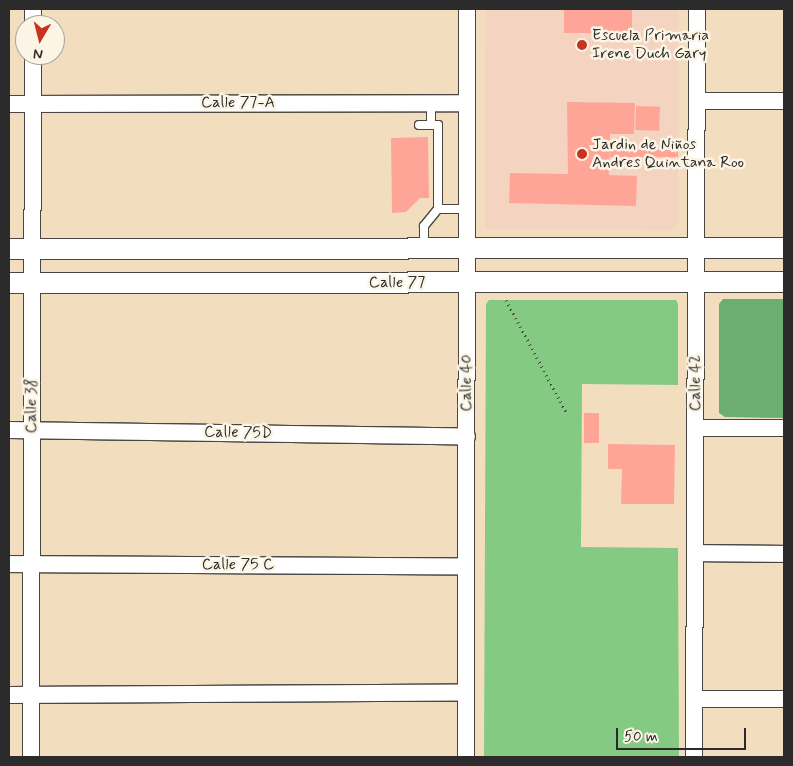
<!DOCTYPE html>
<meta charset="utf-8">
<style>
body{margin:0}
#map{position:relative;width:793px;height:766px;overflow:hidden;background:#f2debe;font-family:Mynerve,sans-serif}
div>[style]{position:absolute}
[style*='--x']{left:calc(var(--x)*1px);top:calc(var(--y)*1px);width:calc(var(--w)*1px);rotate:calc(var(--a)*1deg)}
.built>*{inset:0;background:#f4d3c1}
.green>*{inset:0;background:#85ca83}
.forest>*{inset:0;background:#6cae71}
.building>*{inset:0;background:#fea598;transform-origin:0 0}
.path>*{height:3px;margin-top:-1.5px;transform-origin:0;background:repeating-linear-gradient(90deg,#494641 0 1px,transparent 0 5px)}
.roads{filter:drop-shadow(1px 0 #494641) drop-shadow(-1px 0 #494641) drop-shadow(0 1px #494641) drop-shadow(0 -1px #494641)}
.service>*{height:8px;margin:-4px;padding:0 4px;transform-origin:4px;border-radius:4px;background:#fff}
.minor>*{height:16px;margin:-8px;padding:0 8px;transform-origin:8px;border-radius:8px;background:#fff}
.tertiary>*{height:20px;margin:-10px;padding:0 10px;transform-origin:10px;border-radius:10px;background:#fff}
.dots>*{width:14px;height:14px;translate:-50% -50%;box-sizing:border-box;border:2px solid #fcf5e5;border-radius:50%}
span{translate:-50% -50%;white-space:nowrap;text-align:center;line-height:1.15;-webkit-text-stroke:5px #fcf5e5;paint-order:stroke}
.poi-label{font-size:16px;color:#2b2b2b}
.left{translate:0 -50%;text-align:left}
.street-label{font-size:16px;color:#2b2b2b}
.frame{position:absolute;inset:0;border:10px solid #2b2b2b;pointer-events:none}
.north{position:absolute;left:15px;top:15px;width:50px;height:50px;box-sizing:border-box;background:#fcf5e5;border:1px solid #a8a49b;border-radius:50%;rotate:188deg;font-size:14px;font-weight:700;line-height:20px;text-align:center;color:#2b2b2b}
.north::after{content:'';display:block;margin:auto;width:18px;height:22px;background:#c8321e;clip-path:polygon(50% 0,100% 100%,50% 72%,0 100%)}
.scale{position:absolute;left:616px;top:728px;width:130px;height:22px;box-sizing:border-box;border:2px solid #2b2b2b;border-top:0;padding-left:6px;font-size:15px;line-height:18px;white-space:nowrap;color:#2b2b2b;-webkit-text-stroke:4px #fcf5e5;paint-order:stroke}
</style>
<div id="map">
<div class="built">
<div style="clip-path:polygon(486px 9px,678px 9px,678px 224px,673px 230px,485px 229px)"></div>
</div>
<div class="green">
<div style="clip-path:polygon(489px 300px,676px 300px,678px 304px,678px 385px,582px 384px,581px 547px,678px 548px,679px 757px,484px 757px,486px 304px)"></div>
</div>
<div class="forest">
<div style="clip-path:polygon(723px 299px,784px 299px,784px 418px,725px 417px,719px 413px,719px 304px)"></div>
</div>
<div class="building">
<div style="left:564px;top:9px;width:68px;height:24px"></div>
<div style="clip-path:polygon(567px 102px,635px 103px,634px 134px,610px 134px,609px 175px,637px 176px,636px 206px,509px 203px,510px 173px,568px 174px)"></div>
<div style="left:636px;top:106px;width:24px;height:24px;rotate:2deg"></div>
<div style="clip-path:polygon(428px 137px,429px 198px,420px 198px,406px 212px,392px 213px,391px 138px)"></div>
<div style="left:610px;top:150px;width:68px;height:7px"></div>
<div style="left:584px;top:413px;width:15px;height:30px"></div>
<div style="clip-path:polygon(608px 444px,675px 445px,674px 504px,621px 504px,622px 469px,608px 469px)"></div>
</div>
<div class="path">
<div style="--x:506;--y:300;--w:129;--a:61.8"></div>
</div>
<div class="roads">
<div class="service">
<div style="--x:419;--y:125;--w:12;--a:0"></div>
<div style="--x:438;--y:209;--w:29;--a:0"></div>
<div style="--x:424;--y:249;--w:23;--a:-90"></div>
<div style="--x:424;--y:226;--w:22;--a:-51"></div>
<div style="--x:438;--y:209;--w:84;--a:-90"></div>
<div style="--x:438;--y:125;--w:7;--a:180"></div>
<div style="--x:431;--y:125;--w:22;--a:-90"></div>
</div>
<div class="minor">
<div style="--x:33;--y:25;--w:16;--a:-90"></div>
<div style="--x:697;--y:101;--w:87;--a:0"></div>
<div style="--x:9;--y:104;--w:458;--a:-0.1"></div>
<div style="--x:695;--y:428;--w:89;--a:0"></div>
<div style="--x:9;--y:430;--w:458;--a:0.8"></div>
<div style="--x:695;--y:553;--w:89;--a:0.6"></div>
<div style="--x:9;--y:564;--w:457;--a:0.3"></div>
<div style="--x:9;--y:695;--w:457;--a:-0.3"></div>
<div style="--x:694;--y:699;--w:90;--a:0"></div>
<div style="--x:31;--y:757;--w:702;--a:-89.84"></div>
<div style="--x:466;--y:757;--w:748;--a:-89.92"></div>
<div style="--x:694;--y:757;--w:748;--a:-89.77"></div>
</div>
<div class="tertiary">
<div style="--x:9;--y:249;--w:775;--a:-0.07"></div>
<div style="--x:9;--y:283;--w:775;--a:-0.07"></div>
</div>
</div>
<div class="dots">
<div style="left:582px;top:45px;background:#c8321e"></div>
<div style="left:582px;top:154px;background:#c8321e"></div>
</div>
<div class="poi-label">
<span class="left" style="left:592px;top:45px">Escuela Primaria<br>Irene Duch Gary</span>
<span class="left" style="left:592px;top:154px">Jardin de Niños<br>Andres Quintana Roo</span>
</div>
<div class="street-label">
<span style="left:238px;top:103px">Calle 77-A</span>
<span style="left:397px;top:283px">Calle 77</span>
<span style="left:467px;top:383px;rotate:-90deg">Calle 40</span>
<span style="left:696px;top:383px;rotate:-90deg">Calle 42</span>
<span style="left:32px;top:406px;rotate:-90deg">Calle 38</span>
<span style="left:238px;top:433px;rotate:1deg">Calle 75D</span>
<span style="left:238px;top:565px">Calle 75 C</span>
</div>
<div class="frame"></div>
<div class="north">N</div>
<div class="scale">50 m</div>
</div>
